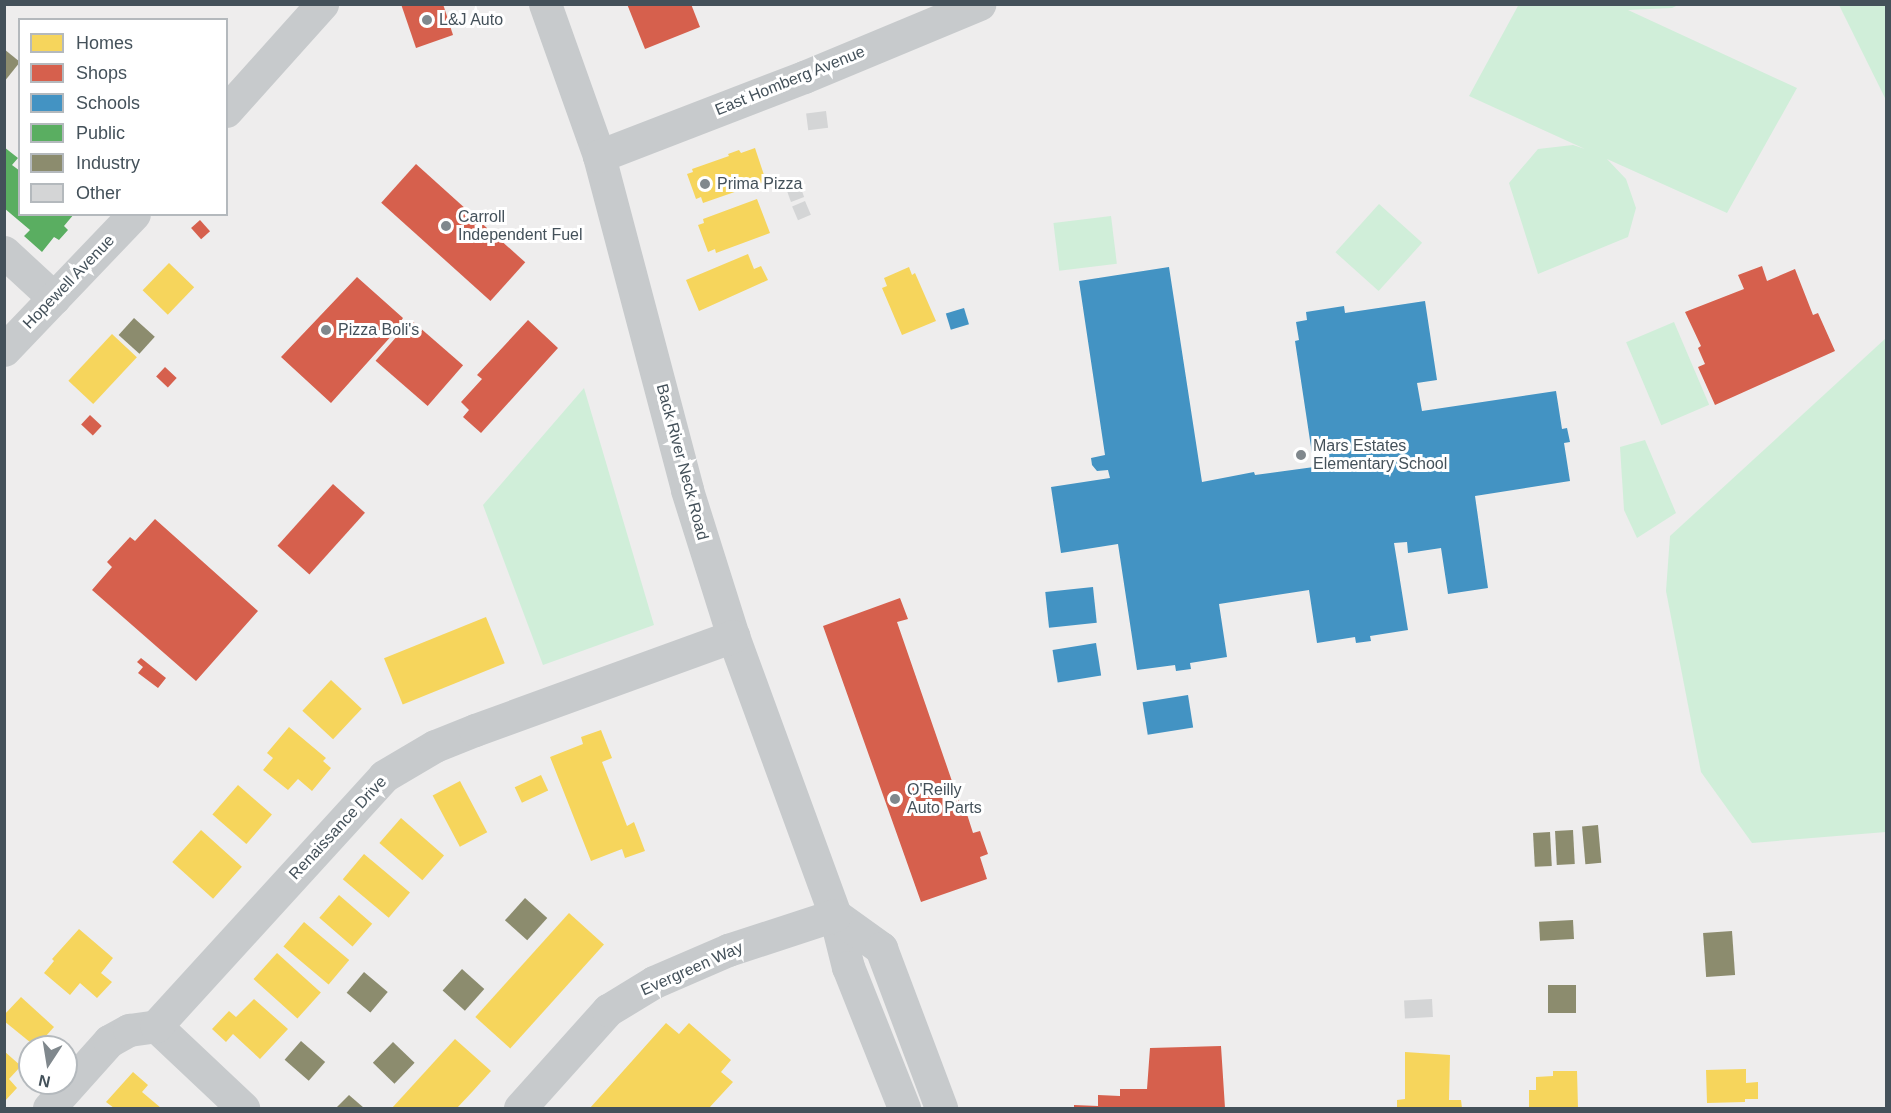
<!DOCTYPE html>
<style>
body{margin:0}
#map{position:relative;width:1891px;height:1113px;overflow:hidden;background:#eeeded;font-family:Arial,sans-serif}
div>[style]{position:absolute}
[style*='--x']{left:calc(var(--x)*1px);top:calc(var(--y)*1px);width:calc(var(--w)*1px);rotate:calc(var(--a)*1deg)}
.green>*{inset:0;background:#d0eed9;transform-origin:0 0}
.homes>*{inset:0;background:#f6d55c;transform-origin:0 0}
.shops>*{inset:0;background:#d6604d;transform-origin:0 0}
.schools>*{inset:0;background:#4393c3;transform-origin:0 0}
.public>*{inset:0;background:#5aae61}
.industry>*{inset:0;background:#8c8c6e;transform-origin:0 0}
.building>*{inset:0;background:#d4d5d6;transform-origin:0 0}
.minor>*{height:33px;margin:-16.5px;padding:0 16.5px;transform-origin:16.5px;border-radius:16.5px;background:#c7cacc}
.dots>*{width:16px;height:16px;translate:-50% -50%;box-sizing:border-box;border:3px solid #fff;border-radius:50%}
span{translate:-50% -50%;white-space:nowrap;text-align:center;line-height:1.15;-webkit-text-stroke:6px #fff;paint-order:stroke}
.poi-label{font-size:16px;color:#44515a}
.left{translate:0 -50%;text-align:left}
.street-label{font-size:16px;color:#44515a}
.frame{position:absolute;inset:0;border:6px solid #44515a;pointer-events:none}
.legend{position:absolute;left:18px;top:18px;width:210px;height:198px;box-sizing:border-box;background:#fff;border:2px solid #b4b9bd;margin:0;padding:8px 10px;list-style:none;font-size:18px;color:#44515a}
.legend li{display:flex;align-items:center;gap:12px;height:30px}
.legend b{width:30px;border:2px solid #b4b9bd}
.north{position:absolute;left:18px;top:1035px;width:60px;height:60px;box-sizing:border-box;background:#fff;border:2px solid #b4b9bd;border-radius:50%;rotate:192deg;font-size:16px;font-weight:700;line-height:24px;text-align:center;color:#44515a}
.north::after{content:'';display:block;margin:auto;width:21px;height:27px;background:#80888d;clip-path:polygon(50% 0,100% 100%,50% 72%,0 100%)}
</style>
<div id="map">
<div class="green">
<div style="clip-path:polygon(1519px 4px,1678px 5px,1672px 8px,1628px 10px,1797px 88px,1727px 213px,1607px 159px,1626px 179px,1636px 208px,1628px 237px,1538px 274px,1509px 183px,1538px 149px,1573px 145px,1585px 149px,1469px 96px)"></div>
<div style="clip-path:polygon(1839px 5px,1886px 5px,1886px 100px)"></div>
<div style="left:1379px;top:204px;width:58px;height:65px;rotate:42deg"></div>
<div style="left:1111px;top:216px;width:48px;height:58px;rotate:83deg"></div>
<div style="left:1674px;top:322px;width:90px;height:52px;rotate:67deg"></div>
<div style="clip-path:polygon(1886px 338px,1886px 832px,1752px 843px,1701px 772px,1666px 591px,1670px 536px)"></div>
<div style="clip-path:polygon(584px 388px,654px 625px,543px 665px,483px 505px)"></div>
<div style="clip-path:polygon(1645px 440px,1676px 513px,1637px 538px,1624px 510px,1620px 447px)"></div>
</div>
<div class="homes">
<div style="clip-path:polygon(755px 148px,766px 181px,703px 203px,701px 197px,696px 199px,687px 174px,693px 172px,692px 169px,729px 156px,728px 154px,739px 150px,741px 153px)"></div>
<div style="clip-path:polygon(757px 199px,770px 233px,716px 253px,715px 249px,708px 252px,698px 225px,704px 223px,703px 219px)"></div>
<div style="clip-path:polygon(748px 254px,754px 269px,761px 266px,768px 280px,699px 311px,686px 280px)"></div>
<div style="left:169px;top:263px;width:35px;height:38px;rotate:44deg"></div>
<div style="clip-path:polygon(909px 267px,912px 275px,915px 273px,936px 321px,902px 335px,882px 288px,887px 286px,884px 278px)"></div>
<div style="left:112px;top:334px;width:34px;height:64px;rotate:43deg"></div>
<div style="left:486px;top:617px;width:50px;height:110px;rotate:68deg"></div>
<div style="left:331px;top:680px;width:42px;height:42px;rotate:43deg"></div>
<div style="clip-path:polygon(289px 727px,326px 758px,323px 761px,331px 768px,312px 791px,298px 779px,288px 790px,263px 770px,273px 758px,267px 753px)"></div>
<div style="clip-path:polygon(601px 730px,612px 758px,602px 762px,627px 826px,634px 822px,645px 851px,625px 858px,622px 849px,591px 861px,550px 757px,583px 744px,581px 737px)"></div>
<div style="left:541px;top:775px;width:17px;height:29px;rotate:65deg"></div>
<div style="left:460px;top:781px;width:58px;height:31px;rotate:62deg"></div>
<div style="left:238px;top:785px;width:45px;height:39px;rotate:41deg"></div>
<div style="left:401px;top:818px;width:57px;height:33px;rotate:41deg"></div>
<div style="left:201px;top:830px;width:55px;height:43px;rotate:42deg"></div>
<div style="left:364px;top:854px;width:60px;height:33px;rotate:40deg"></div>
<div style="left:339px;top:895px;width:44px;height:30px;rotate:41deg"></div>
<div style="left:569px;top:913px;width:47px;height:140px;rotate:42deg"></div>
<div style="left:304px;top:922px;width:59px;height:32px;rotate:40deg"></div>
<div style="clip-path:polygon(79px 929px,113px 958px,101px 973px,112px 982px,97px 998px,80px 983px,70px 995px,44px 973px,54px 961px,52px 959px)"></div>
<div style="left:277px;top:953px;width:59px;height:35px;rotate:42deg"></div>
<div style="clip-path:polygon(21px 997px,54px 1027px,36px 1047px,4px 1021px,4px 1015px)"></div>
<div style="clip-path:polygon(254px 999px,288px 1029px,260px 1059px,233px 1034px,226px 1042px,212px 1029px,229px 1011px,236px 1017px)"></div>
<div style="clip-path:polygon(666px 1023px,679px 1034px,689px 1023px,731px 1060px,721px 1072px,733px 1082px,709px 1108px,590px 1108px)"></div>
<div style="clip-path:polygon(455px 1039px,491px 1071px,473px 1091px,457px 1108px,392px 1108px)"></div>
<div style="clip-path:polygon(4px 1051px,21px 1066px,9px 1079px,17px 1088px,4px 1102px)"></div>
<div style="clip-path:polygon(1405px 1052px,1450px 1055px,1449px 1100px,1461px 1100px,1462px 1108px,1397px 1108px,1397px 1100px,1405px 1099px)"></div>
<div style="clip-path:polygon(1746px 1069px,1746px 1083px,1758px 1082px,1758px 1099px,1745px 1099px,1745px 1102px,1707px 1103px,1706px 1070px)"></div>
<div style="clip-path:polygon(1553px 1071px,1577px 1071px,1578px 1108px,1529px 1107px,1529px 1090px,1536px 1090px,1536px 1077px,1553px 1076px)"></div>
<div style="clip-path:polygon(133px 1072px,148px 1085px,142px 1092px,161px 1108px,114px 1108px,106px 1102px)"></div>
</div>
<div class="shops">
<div style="clip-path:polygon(401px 4px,443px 4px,453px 35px,416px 48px)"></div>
<div style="clip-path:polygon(627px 4px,691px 4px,700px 27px,645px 49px)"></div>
<div style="left:416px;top:164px;width:147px;height:52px;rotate:42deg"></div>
<div style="left:200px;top:220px;width:15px;height:12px;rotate:48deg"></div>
<div style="clip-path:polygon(1762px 266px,1767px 281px,1795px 269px,1813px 315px,1818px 313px,1835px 351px,1715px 405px,1698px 367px,1705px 364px,1698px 348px,1701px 346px,1685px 312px,1744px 289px,1738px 275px)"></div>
<div style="clip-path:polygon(357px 277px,403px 318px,401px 321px,403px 323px,331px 403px,281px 357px)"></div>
<div style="left:411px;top:320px;width:69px;height:54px;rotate:41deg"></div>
<div style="clip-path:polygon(528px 320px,558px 348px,481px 433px,463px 417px,469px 410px,461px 402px,482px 379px,477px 375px)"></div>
<div style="left:165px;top:367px;width:16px;height:13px;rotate:43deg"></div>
<div style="left:90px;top:415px;width:16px;height:13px;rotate:43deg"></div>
<div style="left:333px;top:484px;width:43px;height:83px;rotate:42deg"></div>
<div style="clip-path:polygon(155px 519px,258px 611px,196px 681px,92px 590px,112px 567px,107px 562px,130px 537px,135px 541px)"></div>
<div style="clip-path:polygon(900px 598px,908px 619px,897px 622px,963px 813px,966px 811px,973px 833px,980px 831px,988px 854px,980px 857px,987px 879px,921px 902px,823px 626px)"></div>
<div style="clip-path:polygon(141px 658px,166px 678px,158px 688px,138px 673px,143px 667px,137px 662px)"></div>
<div style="clip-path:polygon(1221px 1046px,1225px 1108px,1074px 1108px,1074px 1105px,1098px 1106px,1098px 1095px,1120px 1096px,1120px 1089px,1147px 1089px,1150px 1048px)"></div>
</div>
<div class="schools">
<div style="clip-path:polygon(1169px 267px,1202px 482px,1254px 472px,1255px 475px,1314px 467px,1295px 341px,1299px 340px,1296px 322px,1307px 320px,1306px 312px,1344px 306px,1345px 313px,1425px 301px,1437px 380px,1417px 383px,1422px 411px,1556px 391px,1562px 429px,1567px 428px,1570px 442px,1564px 443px,1570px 481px,1475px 496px,1488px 588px,1448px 594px,1441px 548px,1408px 553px,1407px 542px,1394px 543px,1408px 630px,1370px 636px,1371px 641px,1356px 643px,1355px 637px,1317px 643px,1309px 590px,1219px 604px,1227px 657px,1190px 663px,1191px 669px,1176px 671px,1175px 665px,1137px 670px,1118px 544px,1061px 553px,1051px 487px,1110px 478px,1108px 470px,1097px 471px,1092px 465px,1091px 458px,1105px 455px,1079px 281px)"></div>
<div style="left:964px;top:308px;width:17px;height:19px;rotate:73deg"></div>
<div style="left:1093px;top:587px;width:36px;height:48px;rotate:84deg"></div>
<div style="left:1096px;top:643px;width:33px;height:44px;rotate:81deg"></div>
<div style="left:1188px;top:695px;width:33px;height:46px;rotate:81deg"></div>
</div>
<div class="public">
<div style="clip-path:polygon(4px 147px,18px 158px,12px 165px,20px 171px,20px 214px,74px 214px,64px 226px,68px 230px,59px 240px,54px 237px,42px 252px,24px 236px,30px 230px,4px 208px)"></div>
</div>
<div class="industry">
<div style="clip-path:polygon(4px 49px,20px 62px,4px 82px)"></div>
<div style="left:134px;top:318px;width:28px;height:23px;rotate:42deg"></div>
<div style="left:1598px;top:825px;width:38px;height:16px;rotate:85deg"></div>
<div style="left:1573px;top:830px;width:34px;height:18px;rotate:87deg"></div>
<div style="left:1550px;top:832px;width:34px;height:17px;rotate:87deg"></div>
<div style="left:525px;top:898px;width:30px;height:30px;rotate:42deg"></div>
<div style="left:1573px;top:920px;width:19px;height:34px;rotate:87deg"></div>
<div style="left:1732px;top:931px;width:44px;height:29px;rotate:86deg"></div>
<div style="left:462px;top:969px;width:30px;height:29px;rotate:42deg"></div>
<div style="left:364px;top:972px;width:31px;height:27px;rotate:40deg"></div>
<div style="left:1548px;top:985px;width:28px;height:28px"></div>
<div style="left:301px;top:1041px;width:32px;height:25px;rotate:41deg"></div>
<div style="left:393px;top:1042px;width:30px;height:29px;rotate:44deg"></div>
<div style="clip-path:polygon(349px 1095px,364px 1108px,336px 1108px)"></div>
</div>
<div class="building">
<div style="left:826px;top:111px;width:17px;height:20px;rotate:83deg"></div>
<div style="left:799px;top:183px;width:15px;height:14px;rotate:70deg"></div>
<div style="left:805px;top:201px;width:15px;height:14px;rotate:67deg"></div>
<div style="left:1432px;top:999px;width:18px;height:28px;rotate:87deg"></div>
</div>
<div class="minor">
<div style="--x:545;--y:4;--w:161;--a:70.4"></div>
<div style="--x:599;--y:156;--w:345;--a:75.2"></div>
<div style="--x:687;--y:490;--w:153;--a:72.5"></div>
<div style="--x:733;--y:636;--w:297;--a:69.9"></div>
<div style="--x:835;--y:915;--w:54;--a:76"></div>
<div style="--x:848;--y:967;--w:152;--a:68.3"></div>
<div style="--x:226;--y:111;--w:144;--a:-48.1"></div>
<div style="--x:599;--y:156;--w:220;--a:-21.1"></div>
<div style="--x:804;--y:77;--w:190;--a:-22.6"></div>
<div style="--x:4;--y:252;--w:68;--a:42.6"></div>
<div style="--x:4;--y:350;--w:188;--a:-46.3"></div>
<div style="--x:835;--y:915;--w:57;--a:35.7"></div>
<div style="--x:881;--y:948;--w:171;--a:69.4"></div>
<div style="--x:156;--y:1026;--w:120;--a:43.3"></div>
<div style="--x:49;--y:1108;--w:90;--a:-48.2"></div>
<div style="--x:109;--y:1041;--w:23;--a:-29"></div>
<div style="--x:129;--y:1030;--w:27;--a:-8"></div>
<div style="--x:156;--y:1026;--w:338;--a:-47.6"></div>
<div style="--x:384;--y:776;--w:59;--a:-30.5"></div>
<div style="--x:435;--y:746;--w:43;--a:-21.8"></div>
<div style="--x:475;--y:730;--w:275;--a:-20"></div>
<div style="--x:520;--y:1108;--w:132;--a:-48.1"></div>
<div style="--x:608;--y:1010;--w:54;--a:-31.3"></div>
<div style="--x:654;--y:982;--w:81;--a:-23.4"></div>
<div style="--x:728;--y:950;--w:113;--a:-18.1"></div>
</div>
<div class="dots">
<div style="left:427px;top:20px;background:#80888d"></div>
<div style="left:705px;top:184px;background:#80888d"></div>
<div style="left:446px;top:226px;background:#80888d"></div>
<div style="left:326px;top:330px;background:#80888d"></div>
<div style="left:1301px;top:455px;background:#80888d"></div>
<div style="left:895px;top:799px;background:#80888d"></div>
</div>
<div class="poi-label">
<span class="left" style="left:439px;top:20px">L&amp;J Auto</span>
<span class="left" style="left:717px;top:184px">Prima Pizza</span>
<span class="left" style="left:458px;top:226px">Carroll<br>Independent Fuel</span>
<span class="left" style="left:338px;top:330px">Pizza Boli's</span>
<span class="left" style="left:1313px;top:455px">Mars Estates<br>Elementary School</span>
<span class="left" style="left:907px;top:799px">O'Reilly<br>Auto Parts</span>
</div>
<div class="street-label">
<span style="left:790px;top:81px;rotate:-22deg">East Homberg Avenue</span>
<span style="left:69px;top:282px;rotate:-46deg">Hopewell Avenue</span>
<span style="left:682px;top:462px;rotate:75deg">Back River Neck Road</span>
<span style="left:338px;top:828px;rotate:-47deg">Renaissance Drive</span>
<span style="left:692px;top:969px;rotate:-24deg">Evergreen Way</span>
</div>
<div class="frame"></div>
<ul class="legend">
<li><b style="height:16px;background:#f6d55c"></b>Homes</li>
<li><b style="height:16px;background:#d6604d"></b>Shops</li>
<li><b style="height:16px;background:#4393c3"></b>Schools</li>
<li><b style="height:16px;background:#5aae61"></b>Public</li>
<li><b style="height:16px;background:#8c8c6e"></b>Industry</li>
<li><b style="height:16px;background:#d4d5d6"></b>Other</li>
</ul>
<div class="north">N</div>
</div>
